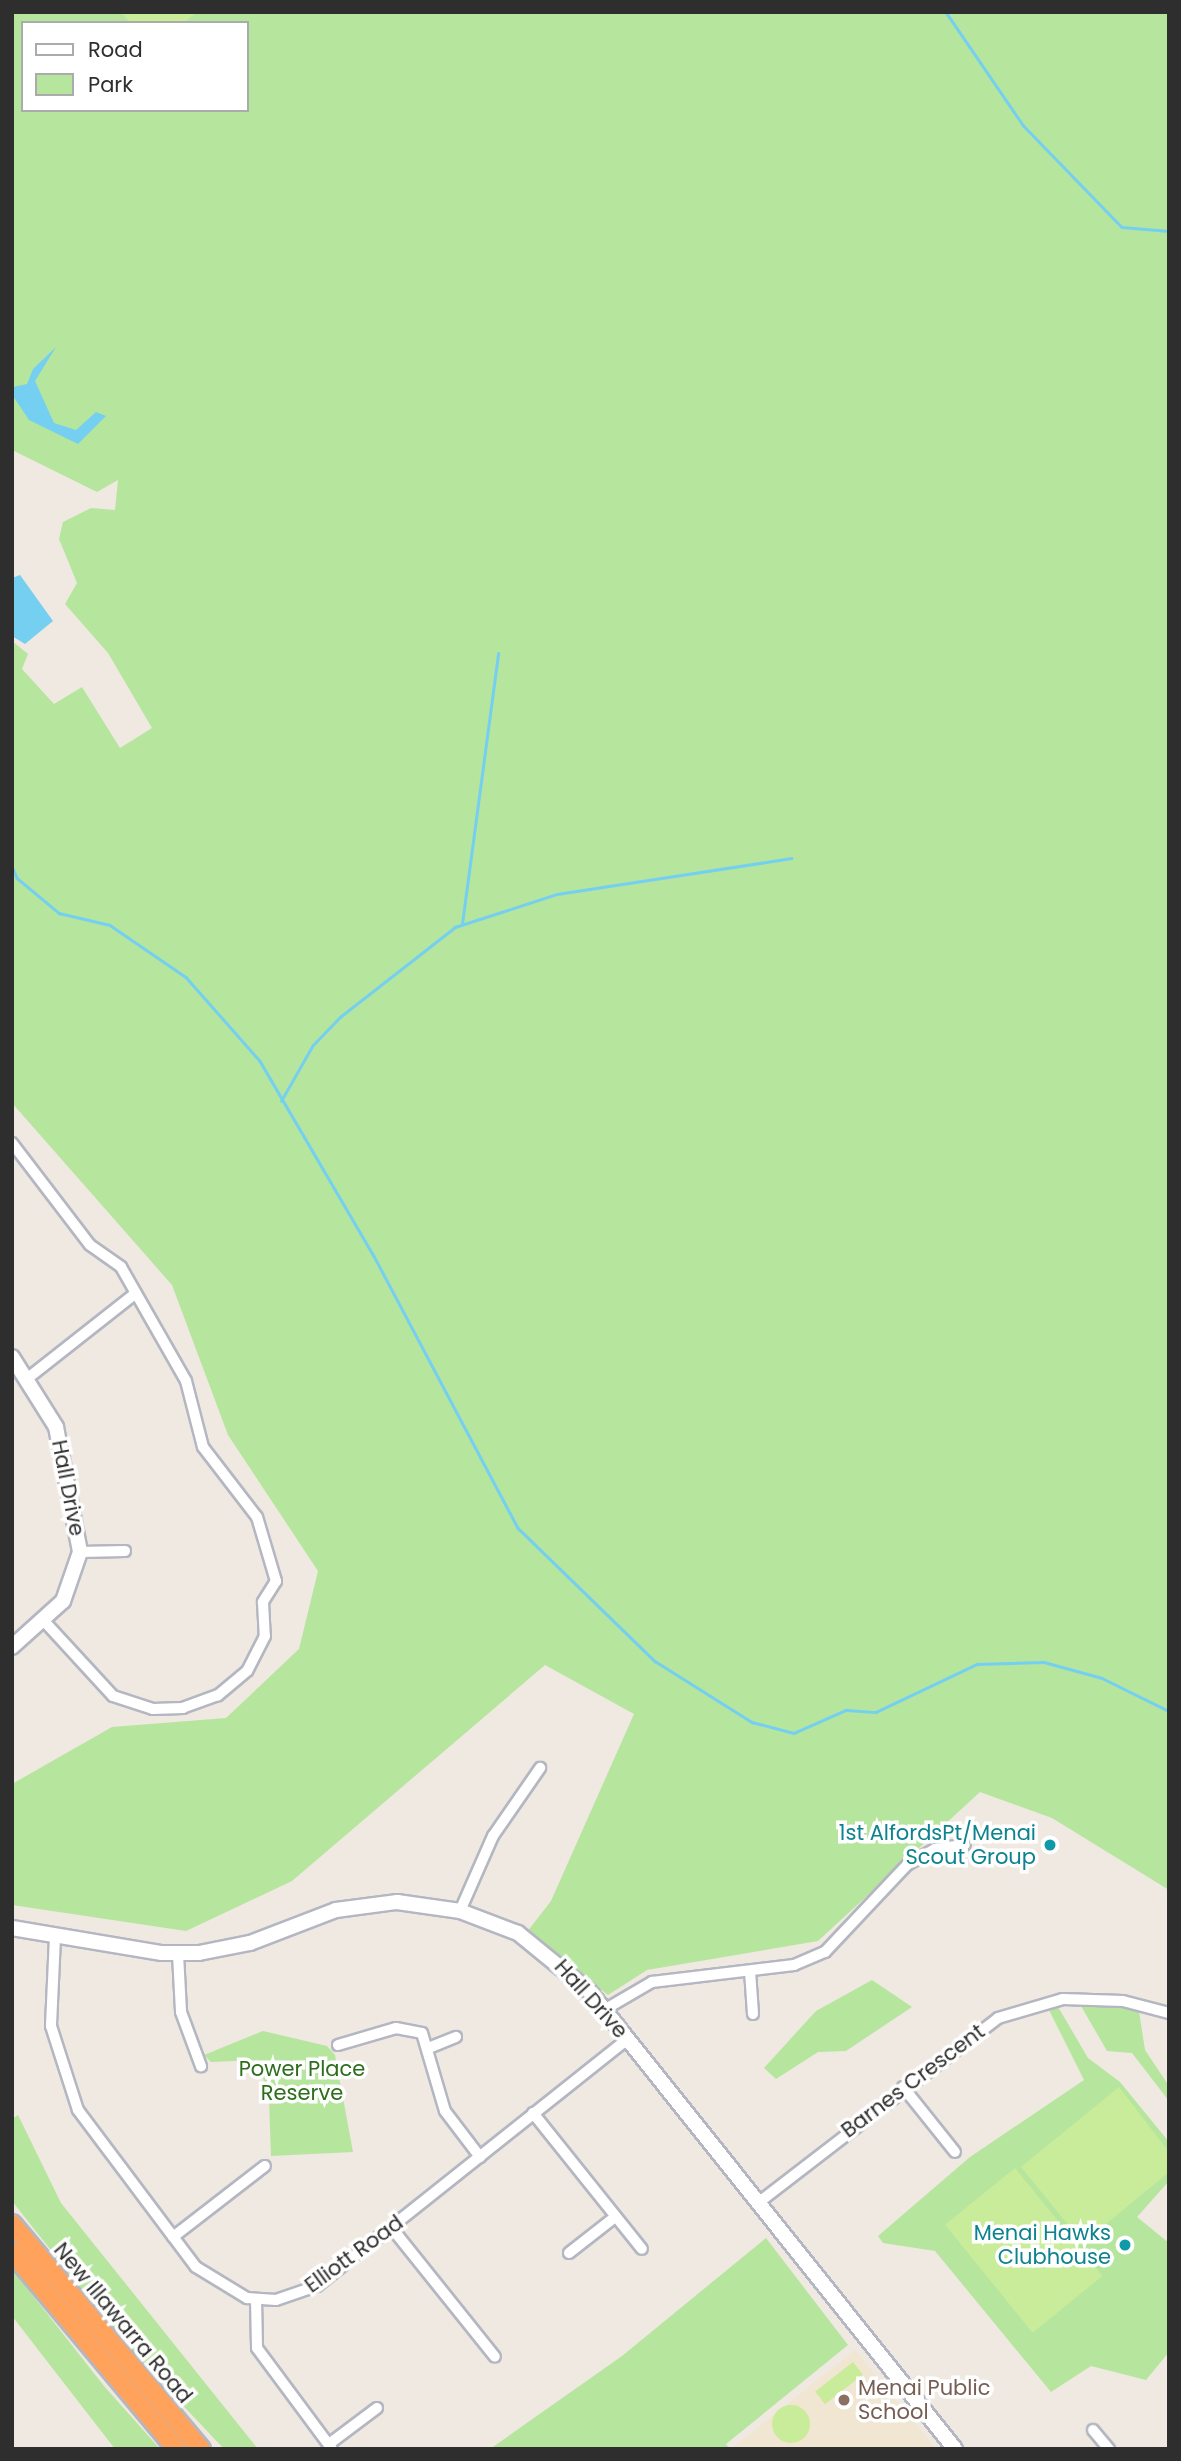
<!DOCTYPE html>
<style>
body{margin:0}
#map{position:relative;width:1181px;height:2461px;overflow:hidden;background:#efe9e1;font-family:Poppins,sans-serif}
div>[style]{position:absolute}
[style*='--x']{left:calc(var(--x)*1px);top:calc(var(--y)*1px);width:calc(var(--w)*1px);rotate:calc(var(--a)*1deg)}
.education>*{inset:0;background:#f0e6d1}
.green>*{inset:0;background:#b6e59e}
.pitch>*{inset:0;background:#c9ec9a;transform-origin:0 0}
.round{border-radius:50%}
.water>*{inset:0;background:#75cff0}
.stream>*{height:2.5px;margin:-1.25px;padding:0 1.25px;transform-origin:1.25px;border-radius:1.25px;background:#75cff0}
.roads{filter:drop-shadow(2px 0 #b4b7c1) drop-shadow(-2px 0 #b4b7c1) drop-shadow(0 2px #b4b7c1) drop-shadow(0 -2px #b4b7c1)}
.street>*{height:10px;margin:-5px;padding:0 5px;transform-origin:5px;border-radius:5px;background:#fff}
.secondary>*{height:14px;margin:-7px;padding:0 7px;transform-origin:7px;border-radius:7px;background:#fff}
.highway>*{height:18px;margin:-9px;padding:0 9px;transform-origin:9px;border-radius:9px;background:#ffa35c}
.dots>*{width:19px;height:19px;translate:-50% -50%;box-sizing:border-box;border:4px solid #fff;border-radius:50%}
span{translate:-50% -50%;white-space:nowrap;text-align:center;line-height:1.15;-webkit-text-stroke:7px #fff;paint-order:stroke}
.street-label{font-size:21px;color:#2e2e2e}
.culture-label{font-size:21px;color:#0d838f}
.right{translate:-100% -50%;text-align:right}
.park-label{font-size:21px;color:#2c6e1b}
.education-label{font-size:21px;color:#785e54}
.left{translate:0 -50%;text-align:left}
.frame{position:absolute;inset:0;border:14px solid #2e2e2e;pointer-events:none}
.legend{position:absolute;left:21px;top:21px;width:228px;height:91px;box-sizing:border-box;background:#fff;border:2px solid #ababab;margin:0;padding:9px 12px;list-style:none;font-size:21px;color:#2e2e2e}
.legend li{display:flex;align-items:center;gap:14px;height:35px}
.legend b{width:35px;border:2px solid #ababab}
</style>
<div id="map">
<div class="education">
<div style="clip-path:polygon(855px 2350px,936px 2449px,731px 2449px)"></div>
</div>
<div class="green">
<div style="clip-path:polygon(evenodd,12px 12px,1169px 12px,1169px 1890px,1052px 1818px,980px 1792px,818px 1941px,647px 1970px,608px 1995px,527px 1932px,551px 1901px,634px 1714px,545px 1665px,292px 1881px,186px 1931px,12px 1905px,12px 1784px,112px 1727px,226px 1718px,299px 1649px,318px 1571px,228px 1435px,172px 1285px,12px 1103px,12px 641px,28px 654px,22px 669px,54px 704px,82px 687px,120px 748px,152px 728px,108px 653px,65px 604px,77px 583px,59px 539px,63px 522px,91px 508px,115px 510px,118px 480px,97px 492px,12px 450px,12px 12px,23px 23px,247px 23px,247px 110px,23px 110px,23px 23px)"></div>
<div style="clip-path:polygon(872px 1980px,912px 2007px,846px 2051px,818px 2052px,776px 2079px,764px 2068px,816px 2011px)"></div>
<div style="clip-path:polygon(1077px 1999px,1138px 2005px,1145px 2050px,1169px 2086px,1169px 2101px,1132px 2053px,1107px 2051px)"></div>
<div style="clip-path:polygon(1054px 2000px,1088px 2058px,1120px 2082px,1169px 2142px,1169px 2181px,1137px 2217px,1169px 2243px,1169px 2352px,1146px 2380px,1091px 2366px,1051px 2392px,935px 2251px,883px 2243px,878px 2236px,970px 2157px,1084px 2080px,1045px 2002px)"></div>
<div style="clip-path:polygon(263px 2031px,327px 2046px,335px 2055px,353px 2152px,271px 2156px,269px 2100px,258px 2060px,211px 2062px,204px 2055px)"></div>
<div style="clip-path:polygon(18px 2115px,61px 2203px,258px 2449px,224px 2449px,126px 2345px,12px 2201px,12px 2119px)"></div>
<div style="clip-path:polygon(766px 2238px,848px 2345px,726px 2444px,730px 2449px,490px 2449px,622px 2356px)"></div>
<div style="clip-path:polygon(12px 2269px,104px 2386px,160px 2449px,115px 2449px,12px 2316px)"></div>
</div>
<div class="pitch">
<div style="clip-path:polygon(121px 12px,197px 12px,184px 23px,130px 23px)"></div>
<div style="clip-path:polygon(1119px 2087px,1169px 2152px,1169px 2172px,1083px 2243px,1021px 2167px)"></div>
<div style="left:1015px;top:2168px;width:139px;height:90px;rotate:51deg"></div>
<div style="left:853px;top:2362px;width:16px;height:48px;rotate:52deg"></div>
<div class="round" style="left:772px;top:2405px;width:38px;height:38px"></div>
</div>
<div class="water">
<div style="clip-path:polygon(56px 347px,35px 381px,54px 423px,76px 430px,96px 412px,106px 416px,78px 444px,29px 420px,13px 396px,13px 387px,27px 384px,33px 369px)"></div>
<div style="clip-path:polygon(20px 575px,53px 621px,25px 644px,12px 636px,12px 578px)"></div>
</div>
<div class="stream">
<div style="--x:946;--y:12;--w:137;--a:55.7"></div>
<div style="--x:1023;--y:125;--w:142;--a:45.9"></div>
<div style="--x:1122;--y:227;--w:47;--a:4.9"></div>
<div style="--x:12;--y:866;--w:13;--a:67"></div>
<div style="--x:17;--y:878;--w:55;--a:39.8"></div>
<div style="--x:59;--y:913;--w:52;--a:13.2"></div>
<div style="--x:110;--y:925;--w:92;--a:34.4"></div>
<div style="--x:186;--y:977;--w:112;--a:48.6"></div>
<div style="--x:260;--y:1061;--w:226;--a:59.7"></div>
<div style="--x:374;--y:1256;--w:308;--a:62.1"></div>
<div style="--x:518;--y:1528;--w:191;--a:44.2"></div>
<div style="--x:655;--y:1661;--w:115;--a:32.2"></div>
<div style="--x:752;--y:1722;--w:43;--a:14.7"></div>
<div style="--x:794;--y:1733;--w:57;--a:-23.9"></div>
<div style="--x:846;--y:1710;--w:30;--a:4"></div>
<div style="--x:876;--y:1712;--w:112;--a:-25.4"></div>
<div style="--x:977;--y:1664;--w:67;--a:-1.7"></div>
<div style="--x:1044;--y:1662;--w:60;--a:15.4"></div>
<div style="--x:1102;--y:1678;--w:75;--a:26.2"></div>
<div style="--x:462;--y:924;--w:273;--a:-82.4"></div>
<div style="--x:281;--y:1101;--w:64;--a:-60.3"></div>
<div style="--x:313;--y:1045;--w:39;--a:-46"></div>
<div style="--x:340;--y:1017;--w:146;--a:-38"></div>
<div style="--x:455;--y:927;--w:107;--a:-17.9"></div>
<div style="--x:557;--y:894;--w:237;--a:-8.7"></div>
</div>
<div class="roads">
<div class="street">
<div style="--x:12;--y:1143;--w:128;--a:52.6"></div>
<div style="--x:90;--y:1245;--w:38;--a:35"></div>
<div style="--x:121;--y:1267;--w:131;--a:60.3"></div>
<div style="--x:186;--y:1381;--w:68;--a:75.6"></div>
<div style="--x:203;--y:1447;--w:88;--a:52.4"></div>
<div style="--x:257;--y:1517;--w:67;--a:73.5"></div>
<div style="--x:276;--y:1581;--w:25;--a:122"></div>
<div style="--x:263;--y:1602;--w:34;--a:87"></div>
<div style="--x:265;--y:1636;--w:39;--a:117"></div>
<div style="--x:247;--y:1671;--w:38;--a:140"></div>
<div style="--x:218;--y:1695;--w:37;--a:160"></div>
<div style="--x:183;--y:1708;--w:30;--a:178"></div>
<div style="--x:153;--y:1709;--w:42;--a:-162"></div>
<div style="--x:113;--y:1696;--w:100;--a:-132.6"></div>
<div style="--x:28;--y:1378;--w:137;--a:-38.2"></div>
<div style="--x:80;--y:1552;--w:45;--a:-1.3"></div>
<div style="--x:460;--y:1911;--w:82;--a:-66.3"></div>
<div style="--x:493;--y:1836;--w:83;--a:-55.3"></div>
<div style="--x:55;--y:1937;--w:89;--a:92.6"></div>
<div style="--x:51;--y:2026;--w:88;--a:72.2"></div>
<div style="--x:78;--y:2110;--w:196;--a:53.1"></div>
<div style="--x:196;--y:2267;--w:60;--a:31.3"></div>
<div style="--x:247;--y:2298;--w:29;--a:4"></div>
<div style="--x:276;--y:2300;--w:43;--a:-18.9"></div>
<div style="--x:317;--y:2286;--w:396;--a:-38.5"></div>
<div style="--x:178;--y:1954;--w:58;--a:87"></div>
<div style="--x:181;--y:2012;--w:58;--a:69.7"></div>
<div style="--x:750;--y:1971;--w:43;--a:86"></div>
<div style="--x:604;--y:2010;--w:56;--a:-30.3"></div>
<div style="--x:652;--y:1982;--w:143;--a:-6.8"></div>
<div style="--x:794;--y:1965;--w:34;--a:-23"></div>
<div style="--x:825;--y:1952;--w:120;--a:-46.7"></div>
<div style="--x:907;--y:1865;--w:32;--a:-30"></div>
<div style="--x:935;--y:1849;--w:30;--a:-8"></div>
<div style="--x:338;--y:2045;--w:60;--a:-16.3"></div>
<div style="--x:396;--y:2028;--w:26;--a:11"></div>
<div style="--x:422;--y:2033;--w:81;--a:73.6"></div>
<div style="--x:445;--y:2111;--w:58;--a:52.7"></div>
<div style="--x:431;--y:2047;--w:27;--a:-22"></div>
<div style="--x:903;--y:2087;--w:83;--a:51.3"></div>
<div style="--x:533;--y:2113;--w:174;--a:51.3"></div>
<div style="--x:758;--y:2203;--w:303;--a:-37.6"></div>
<div style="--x:998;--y:2018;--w:68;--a:-16.3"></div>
<div style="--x:1063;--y:1999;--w:60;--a:1.9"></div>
<div style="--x:1123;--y:2001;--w:48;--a:14.6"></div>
<div style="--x:391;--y:2227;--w:166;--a:51.3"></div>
<div style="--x:173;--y:2237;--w:116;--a:-37.7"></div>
<div style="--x:569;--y:2253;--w:58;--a:-38"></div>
<div style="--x:256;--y:2299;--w:49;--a:88.8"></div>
<div style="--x:257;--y:2348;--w:126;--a:53.4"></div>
<div style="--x:1093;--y:2430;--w:25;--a:50"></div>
<div style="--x:329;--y:2444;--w:60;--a:-36.9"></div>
</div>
<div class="secondary">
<div style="--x:12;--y:1357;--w:83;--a:57.8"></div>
<div style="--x:56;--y:1427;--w:127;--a:79.1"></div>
<div style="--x:80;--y:1552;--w:52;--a:109.1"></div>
<div style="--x:63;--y:1601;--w:69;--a:138"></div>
<div style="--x:12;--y:1928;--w:152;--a:9.5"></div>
<div style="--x:162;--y:1953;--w:37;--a:0"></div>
<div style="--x:199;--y:1953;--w:52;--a:-11.1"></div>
<div style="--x:250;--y:1943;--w:92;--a:-21"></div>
<div style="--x:336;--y:1910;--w:62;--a:-7.5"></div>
<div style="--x:397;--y:1902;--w:64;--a:8.1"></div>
<div style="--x:460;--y:1911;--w:62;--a:20.8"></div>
<div style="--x:518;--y:1933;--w:93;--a:39.3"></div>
<div style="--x:590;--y:1992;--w:585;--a:51.39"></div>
</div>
<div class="highway">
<div style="--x:12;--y:2224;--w:294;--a:50"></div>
<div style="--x:12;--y:2252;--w:257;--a:50.1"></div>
</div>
</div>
<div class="dots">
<div style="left:1050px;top:1845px;background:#0f9aa8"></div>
<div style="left:1125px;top:2245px;background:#0f9aa8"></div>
<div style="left:844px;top:2400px;background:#8d6e63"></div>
</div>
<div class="street-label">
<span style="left:68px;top:1488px;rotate:79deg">Hall Drive</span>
<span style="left:591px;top:1999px;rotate:48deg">Hall Drive</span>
<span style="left:913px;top:2081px;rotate:-37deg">Barnes Crescent</span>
<span style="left:354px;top:2254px;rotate:-36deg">Elliott Road</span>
<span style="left:123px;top:2323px;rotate:50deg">New Illawarra Road</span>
</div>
<div class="culture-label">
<span class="right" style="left:1036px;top:1845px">1st AlfordsPt/Menai<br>Scout Group</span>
<span class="right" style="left:1111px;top:2245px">Menai Hawks<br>Clubhouse</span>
</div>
<div class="park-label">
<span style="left:302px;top:2081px">Power Place<br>Reserve</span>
</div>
<div class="education-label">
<span class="left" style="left:858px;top:2400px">Menai Public<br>School</span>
</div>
<div class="frame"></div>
<ul class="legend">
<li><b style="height:9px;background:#fff"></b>Road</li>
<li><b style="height:19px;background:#b6e59e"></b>Park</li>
</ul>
</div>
